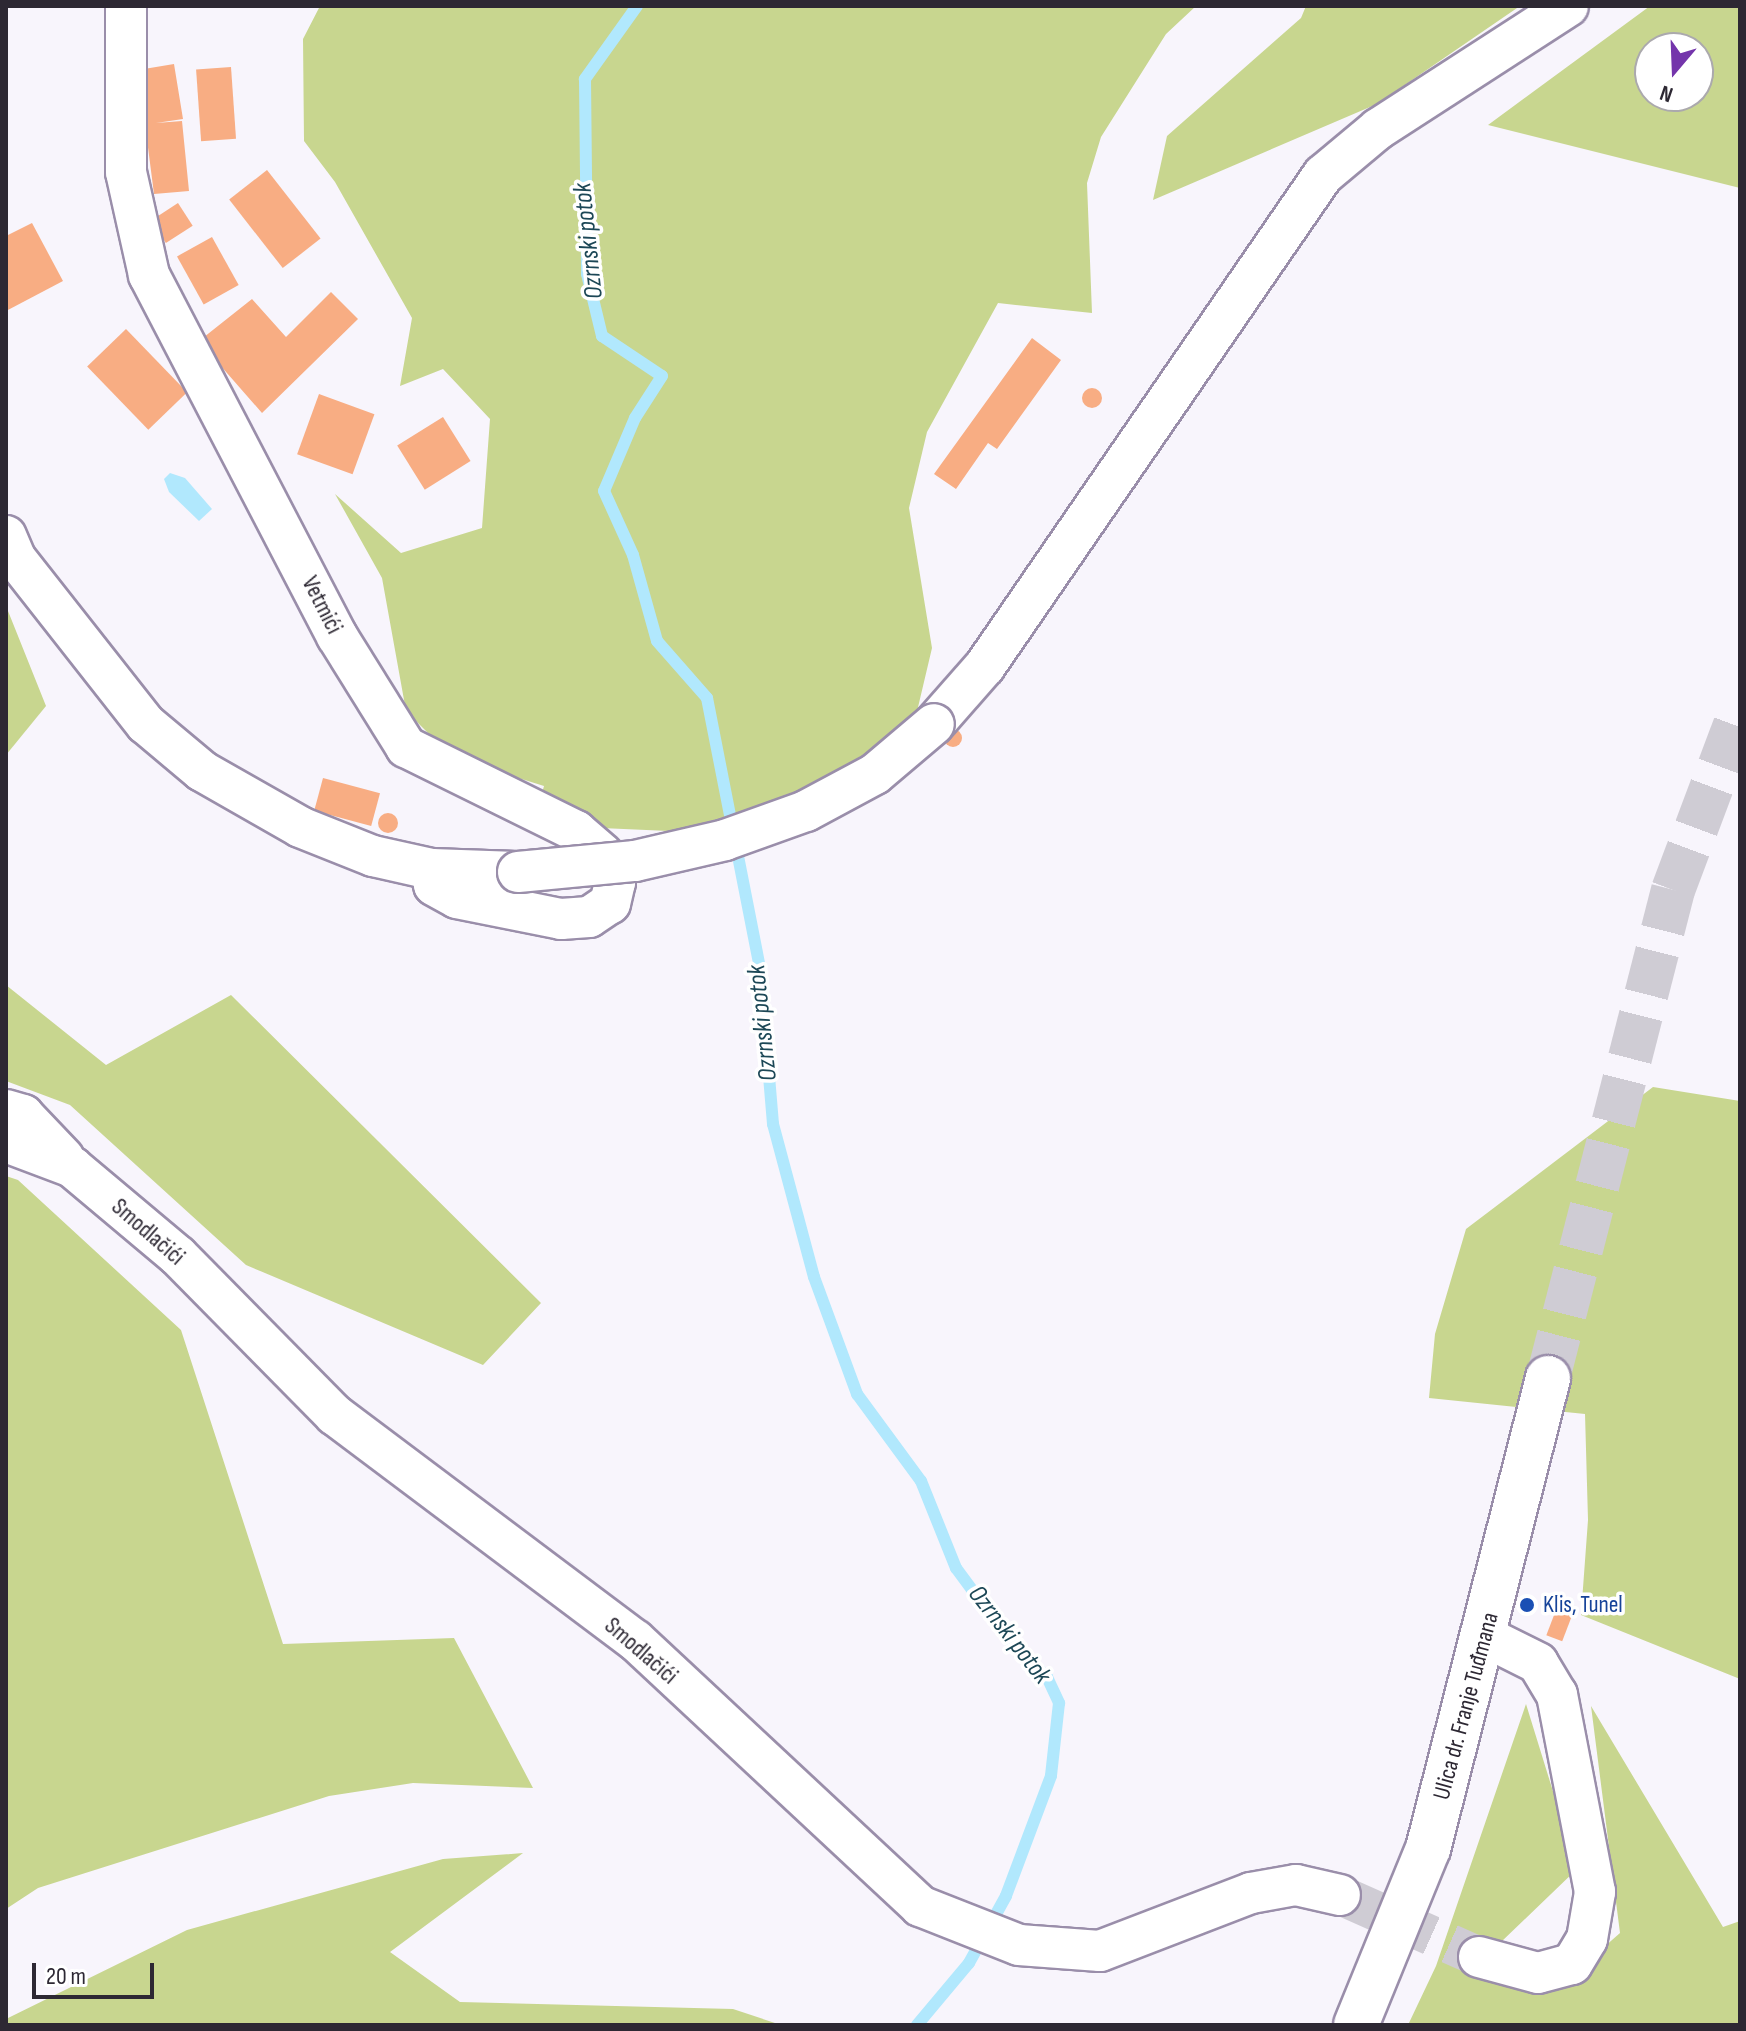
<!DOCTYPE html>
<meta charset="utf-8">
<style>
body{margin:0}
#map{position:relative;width:1746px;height:2031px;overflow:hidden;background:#f8f5fc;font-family:"Sofia Sans Condensed",sans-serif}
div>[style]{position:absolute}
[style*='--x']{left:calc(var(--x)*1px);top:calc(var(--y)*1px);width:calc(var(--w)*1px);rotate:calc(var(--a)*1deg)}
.green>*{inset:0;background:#c8d68f}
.water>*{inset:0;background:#b1e8fd}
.stream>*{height:12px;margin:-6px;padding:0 6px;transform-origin:6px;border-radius:6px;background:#b1e8fd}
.building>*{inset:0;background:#f8ad83;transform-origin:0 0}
.round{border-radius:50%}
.minor-tunnel>*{height:40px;margin-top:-20px;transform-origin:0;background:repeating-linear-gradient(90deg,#cfccd4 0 40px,transparent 0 60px)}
.major-tunnel>*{height:44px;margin-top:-22px;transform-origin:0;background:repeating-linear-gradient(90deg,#cfccd4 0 44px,transparent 0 66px)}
.roads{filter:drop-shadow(2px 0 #9a8eaa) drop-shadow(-2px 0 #9a8eaa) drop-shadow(0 2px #9a8eaa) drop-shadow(0 -2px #9a8eaa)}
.minor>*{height:40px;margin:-20px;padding:0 20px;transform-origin:20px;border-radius:20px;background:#fff}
.major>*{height:44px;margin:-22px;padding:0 22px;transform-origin:22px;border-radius:22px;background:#fff}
.bridges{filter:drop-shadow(2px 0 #9a8eaa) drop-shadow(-2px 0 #9a8eaa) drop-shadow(0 2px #9a8eaa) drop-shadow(0 -2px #9a8eaa)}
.minor-bridge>*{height:40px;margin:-20px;padding:0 20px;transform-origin:20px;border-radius:20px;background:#fff}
.dots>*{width:22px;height:22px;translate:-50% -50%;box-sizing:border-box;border:4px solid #fff;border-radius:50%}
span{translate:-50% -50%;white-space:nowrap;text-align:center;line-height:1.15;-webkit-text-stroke:7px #fff;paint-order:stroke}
.street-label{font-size:24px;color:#2d2833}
.transit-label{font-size:24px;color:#164399}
.left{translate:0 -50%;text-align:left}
.water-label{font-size:26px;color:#1c4756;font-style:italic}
.frame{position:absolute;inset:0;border:8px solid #2d2833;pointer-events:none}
.north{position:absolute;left:1634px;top:32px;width:80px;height:80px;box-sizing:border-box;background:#fff;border:2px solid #aba9ad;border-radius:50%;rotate:199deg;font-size:22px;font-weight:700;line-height:32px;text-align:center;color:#2d2833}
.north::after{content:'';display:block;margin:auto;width:28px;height:36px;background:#7435ab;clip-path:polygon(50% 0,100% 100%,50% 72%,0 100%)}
.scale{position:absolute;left:32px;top:1963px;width:122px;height:36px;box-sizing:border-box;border:4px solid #2d2833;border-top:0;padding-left:10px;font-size:24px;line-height:28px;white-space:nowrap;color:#2d2833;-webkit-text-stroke:6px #fff;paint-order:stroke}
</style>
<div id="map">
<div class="green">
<div style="clip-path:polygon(320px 6px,1196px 6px,1166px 34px,1101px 137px,1087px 183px,1092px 313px,998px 303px,927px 432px,909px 508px,932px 648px,915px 720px,874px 754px,817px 786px,743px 813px,669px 831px,601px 828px,539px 804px,544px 786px,452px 757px,406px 711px,382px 578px,335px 494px,401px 553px,482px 528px,490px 419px,443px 369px,400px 386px,412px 318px,335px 182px,304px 141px,303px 39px)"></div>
<div style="clip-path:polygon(1306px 6px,1520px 6px,1377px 104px,1153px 200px,1167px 136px,1301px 18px)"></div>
<div style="clip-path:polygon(evenodd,1650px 6px,1740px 6px,1740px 188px,1488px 125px,1650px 6px,1650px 48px,1698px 48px,1698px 96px,1650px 96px,1650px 48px)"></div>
<div style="clip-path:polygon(6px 606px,46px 706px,6px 755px)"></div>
<div style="clip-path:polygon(6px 985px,106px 1065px,231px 995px,541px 1303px,483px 1365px,246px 1265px,70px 1105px,6px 1081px)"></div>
<div style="clip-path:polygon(1653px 1087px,1740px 1101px,1740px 1679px,1581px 1615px,1588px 1520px,1585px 1414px,1429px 1398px,1435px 1334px,1466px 1229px)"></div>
<div style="clip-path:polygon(6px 1176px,18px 1180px,181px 1330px,283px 1644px,454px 1638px,533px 1788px,413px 1783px,329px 1796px,38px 1888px,6px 1909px)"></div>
<div style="clip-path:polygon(1526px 1704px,1577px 1869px,1476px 1966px,1579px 1969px,1620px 1933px,1591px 1706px,1723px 1927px,1740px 1921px,1740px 2025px,1408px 2025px,1436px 1966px)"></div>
<div style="clip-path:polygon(523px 1853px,390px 1952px,460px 2002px,733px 2009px,781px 2025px,6px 2025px,6px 2019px,187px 1930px,443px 1859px)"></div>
</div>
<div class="water">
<div style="clip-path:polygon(170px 473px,185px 478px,212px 509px,199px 521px,169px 492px,164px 479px)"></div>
</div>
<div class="stream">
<div style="--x:637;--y:6;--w:90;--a:125.5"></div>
<div style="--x:585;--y:79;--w:195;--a:89.4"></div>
<div style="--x:587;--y:274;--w:64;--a:76.4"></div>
<div style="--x:602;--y:336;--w:72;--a:33.7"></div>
<div style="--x:662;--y:376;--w:50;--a:122.7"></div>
<div style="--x:635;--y:418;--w:79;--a:113"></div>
<div style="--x:604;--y:491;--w:70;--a:65.6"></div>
<div style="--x:633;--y:555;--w:89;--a:74.4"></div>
<div style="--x:657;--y:641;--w:76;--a:48.7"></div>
<div style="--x:707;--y:698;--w:276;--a:78.9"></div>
<div style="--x:760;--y:969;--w:156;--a:85.2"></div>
<div style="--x:773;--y:1124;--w:158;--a:75"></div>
<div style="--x:814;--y:1277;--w:125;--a:69.8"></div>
<div style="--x:857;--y:1394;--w:108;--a:53.7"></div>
<div style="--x:921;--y:1481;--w:94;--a:68.1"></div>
<div style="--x:956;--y:1568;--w:94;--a:53.6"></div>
<div style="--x:1012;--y:1644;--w:48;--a:43.3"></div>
<div style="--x:1047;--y:1677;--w:29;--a:65"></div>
<div style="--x:1059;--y:1703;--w:73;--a:96.3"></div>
<div style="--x:1051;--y:1776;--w:128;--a:110.6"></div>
<div style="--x:1006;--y:1896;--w:77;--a:118.9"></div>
<div style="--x:969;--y:1963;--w:81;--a:130"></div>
</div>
<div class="building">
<div style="clip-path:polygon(174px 64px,183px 119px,156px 123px,182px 121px,189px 191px,154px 194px,138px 70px)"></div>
<div style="left:231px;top:67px;width:72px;height:35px;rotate:86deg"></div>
<div style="left:267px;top:170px;width:87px;height:48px;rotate:52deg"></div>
<div style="left:178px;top:203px;width:27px;height:32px;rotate:57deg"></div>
<div style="clip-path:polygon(32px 223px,63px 281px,6px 311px,6px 236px)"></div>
<div style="left:212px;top:237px;width:55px;height:40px;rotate:61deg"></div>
<div style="clip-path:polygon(331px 292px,358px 319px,262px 413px,199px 341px,252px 299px,286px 337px)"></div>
<div style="left:126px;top:329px;width:88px;height:54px;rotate:46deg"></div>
<div style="clip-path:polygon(1032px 338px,1061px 360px,997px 449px,988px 443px,956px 489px,934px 474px)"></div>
<div class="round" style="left:1082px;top:388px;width:20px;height:20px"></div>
<div style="left:319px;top:394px;width:59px;height:64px;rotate:20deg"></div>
<div style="left:443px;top:417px;width:52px;height:54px;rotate:58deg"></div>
<div class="round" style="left:944px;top:729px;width:18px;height:18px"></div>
<div style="left:323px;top:778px;width:59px;height:34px;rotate:15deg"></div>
<div class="round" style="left:378px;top:813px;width:20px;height:20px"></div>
<div style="left:1556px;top:1610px;width:17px;height:27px;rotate:21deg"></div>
</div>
<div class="minor-tunnel">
<div style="--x:1340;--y:1895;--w:152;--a:24"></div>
</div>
<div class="major-tunnel">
<div style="--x:1548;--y:1378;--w:504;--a:-75.63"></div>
<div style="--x:1673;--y:890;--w:190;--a:-69.4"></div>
</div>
<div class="roads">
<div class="minor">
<div style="--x:126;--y:6;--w:166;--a:90"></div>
<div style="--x:126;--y:172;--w:106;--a:77.4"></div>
<div style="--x:149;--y:275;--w:407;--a:62.5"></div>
<div style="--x:337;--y:636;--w:131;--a:58.1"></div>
<div style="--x:406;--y:747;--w:190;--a:26.3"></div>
<div style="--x:576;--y:831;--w:35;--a:41"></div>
<div style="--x:602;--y:854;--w:31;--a:65"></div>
<div style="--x:615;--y:882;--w:22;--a:103"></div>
<div style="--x:610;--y:903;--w:25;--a:146"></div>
<div style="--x:589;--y:917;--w:28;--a:176"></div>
<div style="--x:561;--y:919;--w:106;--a:-168.6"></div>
<div style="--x:457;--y:898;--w:26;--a:-151"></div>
<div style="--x:434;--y:885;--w:16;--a:-101"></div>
<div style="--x:6;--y:536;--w:25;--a:67"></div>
<div style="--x:16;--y:559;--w:210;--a:51.8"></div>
<div style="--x:146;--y:724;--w:73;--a:40"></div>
<div style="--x:202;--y:771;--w:113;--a:29.7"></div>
<div style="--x:300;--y:827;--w:79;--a:21.7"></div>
<div style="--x:373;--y:856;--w:59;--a:12.6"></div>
<div style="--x:431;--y:869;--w:87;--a:2"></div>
<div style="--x:934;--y:724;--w:77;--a:-48.7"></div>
<div style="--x:985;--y:666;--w:596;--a:-55.46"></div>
<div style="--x:1323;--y:175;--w:72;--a:-39.9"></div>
<div style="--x:1378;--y:129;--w:226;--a:-32.9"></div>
<div style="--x:6;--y:1110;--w:18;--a:16"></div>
<div style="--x:23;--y:1115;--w:59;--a:46.4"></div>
<div style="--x:6;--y:1142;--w:71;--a:20.7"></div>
<div style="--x:72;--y:1167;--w:138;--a:40"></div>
<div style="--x:178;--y:1256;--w:223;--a:45.4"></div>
<div style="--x:335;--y:1415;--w:375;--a:36.9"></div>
<div style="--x:635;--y:1640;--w:390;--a:43"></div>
<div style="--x:920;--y:1906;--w:106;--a:21.5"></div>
<div style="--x:1019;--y:1945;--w:81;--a:4.2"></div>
<div style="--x:1100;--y:1951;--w:162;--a:-21"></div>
<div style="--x:1251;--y:1893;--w:46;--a:-10.1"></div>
<div style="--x:1296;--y:1885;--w:45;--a:12.8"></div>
<div style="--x:1479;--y:1957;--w:61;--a:15.2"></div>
<div style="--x:1538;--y:1973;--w:35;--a:-15"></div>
<div style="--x:1572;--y:1964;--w:29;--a:-59"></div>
<div style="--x:1587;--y:1939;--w:48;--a:-80.3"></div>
<div style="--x:1595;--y:1892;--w:201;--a:-100.9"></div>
<div style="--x:1557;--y:1695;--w:37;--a:-121"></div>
<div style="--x:1538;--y:1663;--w:58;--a:-153.4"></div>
</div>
<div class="major">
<div style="--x:1356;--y:2025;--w:190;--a:-67.8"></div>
<div style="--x:1428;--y:1849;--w:486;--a:-75.7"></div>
</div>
</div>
<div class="bridges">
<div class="minor-bridge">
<div style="--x:518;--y:872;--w:118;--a:-5.4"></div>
<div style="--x:635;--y:861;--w:92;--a:-13.1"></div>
<div style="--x:725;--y:840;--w:86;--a:-19.7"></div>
<div style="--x:806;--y:811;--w:78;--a:-28.2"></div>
<div style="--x:875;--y:774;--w:77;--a:-40.3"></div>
</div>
</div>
<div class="dots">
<div style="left:1527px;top:1605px;background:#1a4fb4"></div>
</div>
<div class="street-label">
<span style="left:322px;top:605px;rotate:63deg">Vetmići</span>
<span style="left:148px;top:1232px;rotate:41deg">Smodlačići</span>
<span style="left:641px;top:1651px;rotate:41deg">Smodlačići</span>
<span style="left:1466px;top:1706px;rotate:-75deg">Ulica dr. Franje Tuđmana</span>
</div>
<div class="transit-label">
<span class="left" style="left:1543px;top:1605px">Klis, Tunel</span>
</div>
<div class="water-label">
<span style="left:589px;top:241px;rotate:-96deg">Ozrnski potok</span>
<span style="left:763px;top:1023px;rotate:-96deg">Ozrnski potok</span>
<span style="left:1009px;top:1635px;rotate:52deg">Ozrnski potok</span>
</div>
<div class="frame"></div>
<div class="north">N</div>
<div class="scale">20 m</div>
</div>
